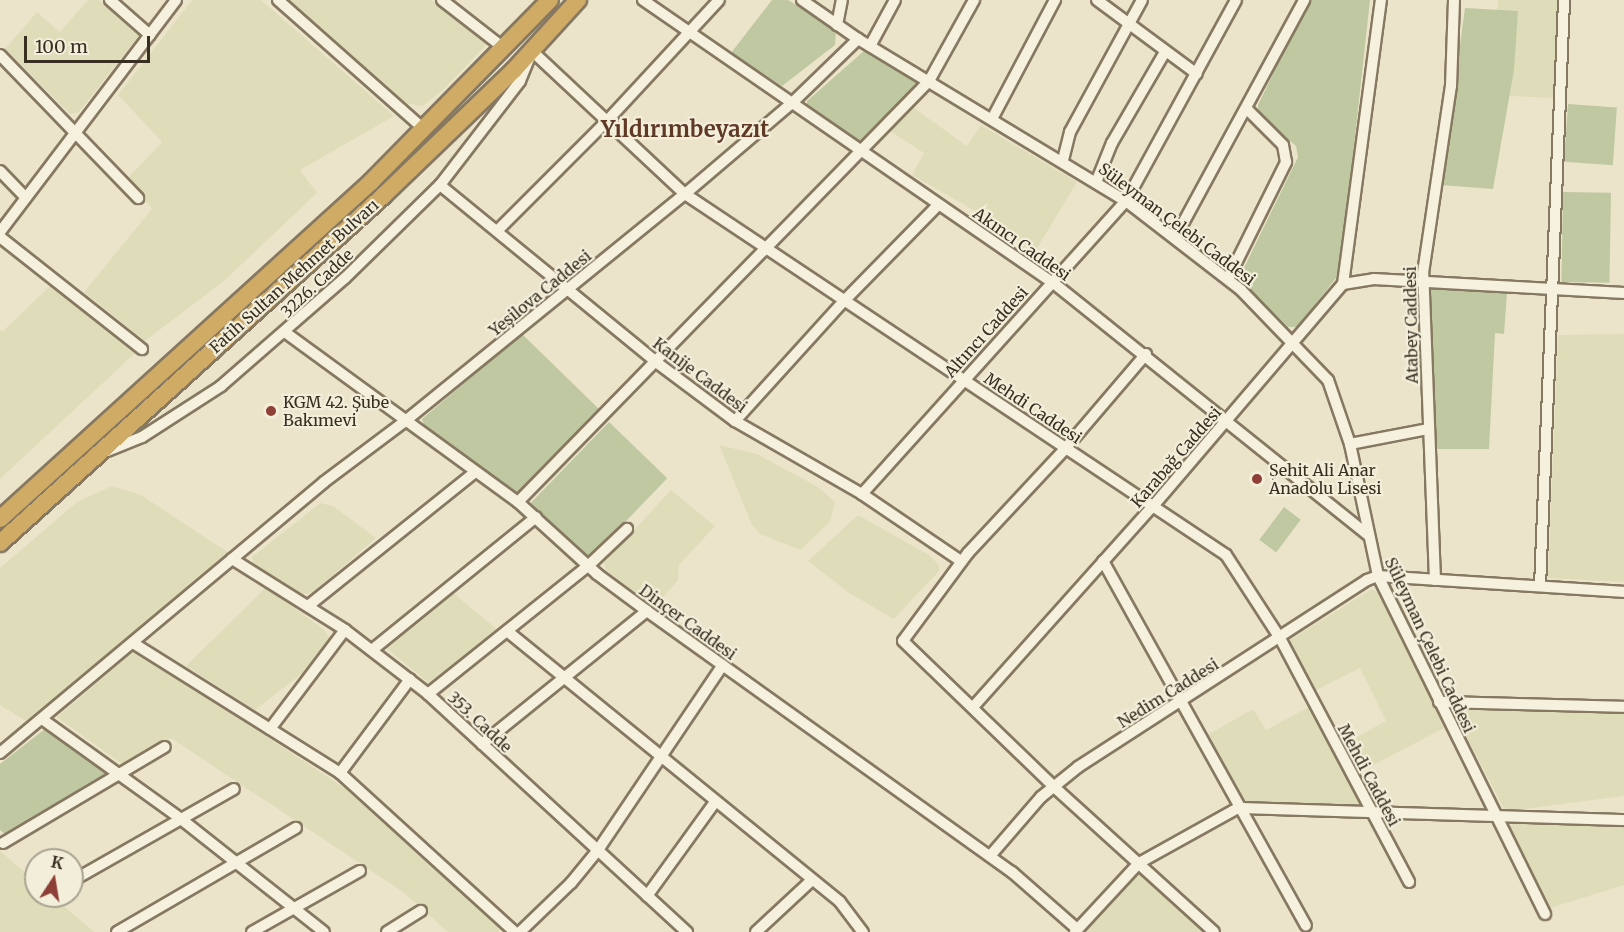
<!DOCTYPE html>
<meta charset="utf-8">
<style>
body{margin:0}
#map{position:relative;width:1624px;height:932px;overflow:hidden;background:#ebe4cb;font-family:Merriweather,serif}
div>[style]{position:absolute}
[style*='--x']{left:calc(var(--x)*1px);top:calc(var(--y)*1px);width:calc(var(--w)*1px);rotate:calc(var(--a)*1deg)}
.farmland>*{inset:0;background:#dfddb9}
.green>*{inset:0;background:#bfc8a0;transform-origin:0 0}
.roads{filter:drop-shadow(2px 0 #867861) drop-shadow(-2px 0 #867861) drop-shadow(0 2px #867861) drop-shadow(0 -2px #867861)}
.minor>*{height:10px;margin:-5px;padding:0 5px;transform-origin:5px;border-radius:5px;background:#f6f1de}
.highway>*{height:16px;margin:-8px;padding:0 8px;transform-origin:8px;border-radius:8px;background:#cfab66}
.dots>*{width:16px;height:16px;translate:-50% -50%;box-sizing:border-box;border:3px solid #f3eeda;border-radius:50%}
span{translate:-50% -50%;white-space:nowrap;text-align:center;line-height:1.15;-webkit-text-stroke:4.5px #f3eeda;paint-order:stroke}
.street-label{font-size:16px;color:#382f22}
.poi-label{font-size:16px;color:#382f22}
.left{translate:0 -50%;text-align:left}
.district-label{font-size:22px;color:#603826;font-weight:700}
.north{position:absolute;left:24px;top:848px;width:60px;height:60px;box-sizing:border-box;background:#f3eeda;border:2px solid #a8a290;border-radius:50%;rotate:12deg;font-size:16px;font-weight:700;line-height:24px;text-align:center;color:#382f22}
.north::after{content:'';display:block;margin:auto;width:21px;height:27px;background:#8e3f37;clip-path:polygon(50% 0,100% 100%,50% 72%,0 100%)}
.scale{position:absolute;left:24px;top:36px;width:126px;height:27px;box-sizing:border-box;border:3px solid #382f22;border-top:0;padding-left:8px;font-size:18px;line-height:21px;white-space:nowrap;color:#382f22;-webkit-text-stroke:4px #f3eeda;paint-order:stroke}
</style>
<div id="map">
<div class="farmland">
<div style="clip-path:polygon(88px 0,99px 0,139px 35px,79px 112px,70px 114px,5px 49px,37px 12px,60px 32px)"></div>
<div style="clip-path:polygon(192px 0,261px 0,394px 116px,300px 170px,317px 193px,224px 281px,145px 341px,84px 292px,152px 209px,128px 178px,162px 142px,118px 95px)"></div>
<div style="clip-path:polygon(288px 0,432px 0,487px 44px,445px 88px,423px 106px,416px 105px,405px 103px)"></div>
<div style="clip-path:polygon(1498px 0,1558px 0,1553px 98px,1509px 96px,1518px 12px,1497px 10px)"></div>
<div style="clip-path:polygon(914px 108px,967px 146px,981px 125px,1077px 182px,1030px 260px,1015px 236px,1000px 225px,912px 175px,924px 153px,890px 131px)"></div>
<div style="clip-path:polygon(51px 285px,135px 353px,0 479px,0 330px,3px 331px)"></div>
<div style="clip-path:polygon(1624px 334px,1624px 582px,1548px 578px,1558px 335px)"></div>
<div style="clip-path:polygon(719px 445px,757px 454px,818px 487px,835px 502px,830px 522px,800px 550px,760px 534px,752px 525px)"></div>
<div style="clip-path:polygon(112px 486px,141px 495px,229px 553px,26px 721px,0 705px,0 568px,77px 502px)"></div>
<div style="clip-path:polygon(671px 490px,715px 526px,679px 565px,678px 580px,655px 607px,606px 570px,604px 563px)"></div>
<div style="clip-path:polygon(320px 503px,333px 506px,376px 538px,313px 592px,300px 595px,254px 564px,252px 557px)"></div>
<div style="clip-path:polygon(858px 515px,929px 555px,939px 565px,939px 571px,894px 619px,849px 593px,808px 561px)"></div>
<div style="clip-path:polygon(266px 587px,323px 629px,331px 639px,304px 672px,255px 710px,186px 666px)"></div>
<div style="clip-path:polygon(1372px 589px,1378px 593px,1446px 727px,1358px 773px,1342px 745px,1386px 721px,1360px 668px,1316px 690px,1288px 641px)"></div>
<div style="clip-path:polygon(452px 592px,499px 631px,429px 683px,385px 647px)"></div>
<div style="clip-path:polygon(135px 650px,343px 787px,496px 923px,500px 932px,448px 932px,403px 892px,171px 738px,122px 764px,57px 717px)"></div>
<div style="clip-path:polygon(1309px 707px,1365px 807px,1245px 801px,1207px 735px,1253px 709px,1266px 730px)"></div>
<div style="clip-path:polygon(1475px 707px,1624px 712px,1624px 796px,1509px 811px,1503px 807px,1452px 709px)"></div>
<div style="clip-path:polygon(1515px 823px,1624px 827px,1624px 885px,1547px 909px,1507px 829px)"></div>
<div style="clip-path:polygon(0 851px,36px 882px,36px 896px,52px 896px,94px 932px,0 932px)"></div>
<div style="clip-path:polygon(1140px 872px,1206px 932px,1083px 932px)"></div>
</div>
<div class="green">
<div style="clip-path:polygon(772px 0,788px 0,836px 30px,835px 45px,782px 86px,731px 53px)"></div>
<div style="clip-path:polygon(1309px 0,1370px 0,1340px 273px,1297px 327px,1288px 327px,1244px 284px,1241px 274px,1298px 157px,1296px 146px,1258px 114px,1258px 105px)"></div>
<div style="clip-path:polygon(1465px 8px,1518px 11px,1514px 70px,1493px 189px,1441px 185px)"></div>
<div style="clip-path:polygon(864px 51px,920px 84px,860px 145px,807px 107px,807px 101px)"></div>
<div style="left:1568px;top:104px;width:49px;height:58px;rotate:4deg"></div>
<div style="left:1563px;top:192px;width:48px;height:90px;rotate:1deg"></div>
<div style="clip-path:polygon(1430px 289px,1507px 293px,1504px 334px,1495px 333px,1489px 449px,1434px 449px)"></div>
<div style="clip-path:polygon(522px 334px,601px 411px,518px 496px,425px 428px,422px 419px)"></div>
<div style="left:609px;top:422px;width:81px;height:114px;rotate:44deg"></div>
<div style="left:1284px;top:507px;width:21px;height:41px;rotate:37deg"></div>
<div style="clip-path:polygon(45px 729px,109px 772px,6px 835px,0 830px,0 764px)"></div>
</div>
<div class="roads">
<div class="minor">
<div style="--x:110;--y:0;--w:53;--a:41.2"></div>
<div style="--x:278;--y:0;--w:196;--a:41.5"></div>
<div style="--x:442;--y:0;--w:80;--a:37.9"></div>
<div style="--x:643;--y:0;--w:495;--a:34.6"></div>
<div style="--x:1051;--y:281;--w:406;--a:38.7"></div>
<div style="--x:802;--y:0;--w:68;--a:34.9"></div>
<div style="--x:858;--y:39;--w:313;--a:31.2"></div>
<div style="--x:1126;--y:201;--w:145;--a:37.7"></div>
<div style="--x:1241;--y:290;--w:125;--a:46"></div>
<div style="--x:1328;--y:380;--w:68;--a:71"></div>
<div style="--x:1350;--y:444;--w:135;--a:78"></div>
<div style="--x:1378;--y:576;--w:377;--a:63.7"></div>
<div style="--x:1097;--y:0;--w:124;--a:36.5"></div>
<div style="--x:837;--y:25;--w:25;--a:-79"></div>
<div style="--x:870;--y:46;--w:52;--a:-61.5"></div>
<div style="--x:0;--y:55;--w:199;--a:46"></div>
<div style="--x:992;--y:119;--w:135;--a:-62.1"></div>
<div style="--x:1063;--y:160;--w:29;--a:-76"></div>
<div style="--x:1070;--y:132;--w:150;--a:-61.4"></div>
<div style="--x:0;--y:171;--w:37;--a:46"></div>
<div style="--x:1097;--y:180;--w:40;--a:-68"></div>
<div style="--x:1112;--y:143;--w:105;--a:-59.8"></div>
<div style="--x:440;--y:185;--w:279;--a:39.3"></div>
<div style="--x:656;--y:362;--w:99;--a:36.8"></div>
<div style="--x:735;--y:421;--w:146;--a:29.9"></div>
<div style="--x:862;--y:494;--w:120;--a:34.1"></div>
<div style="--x:498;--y:230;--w:153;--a:-45"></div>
<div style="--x:606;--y:122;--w:166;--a:-47.2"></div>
<div style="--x:0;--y:232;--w:291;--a:-52.8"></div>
<div style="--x:0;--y:237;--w:181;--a:38.3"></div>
<div style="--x:1175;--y:238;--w:271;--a:-61.5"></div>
<div style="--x:1228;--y:279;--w:131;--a:-63.6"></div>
<div style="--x:1286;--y:162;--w:17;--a:-100"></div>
<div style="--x:1283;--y:145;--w:51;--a:-135"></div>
<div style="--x:1343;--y:284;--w:287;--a:-82.4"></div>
<div style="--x:286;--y:333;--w:287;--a:36.1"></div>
<div style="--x:518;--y:502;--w:107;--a:42.3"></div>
<div style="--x:597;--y:574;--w:62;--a:36.5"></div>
<div style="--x:647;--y:611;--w:449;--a:35.6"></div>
<div style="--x:1012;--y:872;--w:86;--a:41.2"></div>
<div style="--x:1146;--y:354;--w:125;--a:130.5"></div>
<div style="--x:1065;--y:449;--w:142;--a:133"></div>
<div style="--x:968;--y:553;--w:109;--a:126.5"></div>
<div style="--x:903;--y:641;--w:209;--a:44"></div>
<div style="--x:1053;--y:786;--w:217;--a:42.2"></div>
<div style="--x:735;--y:421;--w:162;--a:-47.8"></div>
<div style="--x:844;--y:301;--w:134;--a:-45.6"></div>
<div style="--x:1350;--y:444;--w:79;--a:-10.9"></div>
<div style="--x:107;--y:451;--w:38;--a:-22"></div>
<div style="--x:142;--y:437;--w:94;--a:-32.8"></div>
<div style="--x:221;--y:386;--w:164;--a:-41.1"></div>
<div style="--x:345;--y:278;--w:133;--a:-44.4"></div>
<div style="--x:440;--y:185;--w:131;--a:-52.4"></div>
<div style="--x:520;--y:81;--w:32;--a:-68"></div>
<div style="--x:532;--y:51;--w:209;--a:43.1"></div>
<div style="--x:685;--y:194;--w:650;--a:33.71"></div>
<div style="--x:1226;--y:555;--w:99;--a:57"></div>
<div style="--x:1280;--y:638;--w:276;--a:62.1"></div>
<div style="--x:862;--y:494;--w:394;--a:-48"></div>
<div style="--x:1126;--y:201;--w:229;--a:-61.3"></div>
<div style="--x:518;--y:502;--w:588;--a:-45.69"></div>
<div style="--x:929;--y:81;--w:93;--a:-60.9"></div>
<div style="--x:232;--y:559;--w:133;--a:32.1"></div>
<div style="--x:345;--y:630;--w:105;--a:37.6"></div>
<div style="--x:428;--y:694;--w:352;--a:42.6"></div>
<div style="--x:1103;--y:561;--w:417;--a:60.9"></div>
<div style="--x:1435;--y:580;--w:307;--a:-92.2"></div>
<div style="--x:1423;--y:273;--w:189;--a:-81.5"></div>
<div style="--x:1451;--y:86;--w:86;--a:-88"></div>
<div style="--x:1540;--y:586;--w:586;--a:-87.65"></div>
<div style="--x:308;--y:606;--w:214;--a:-38.7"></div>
<div style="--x:507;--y:631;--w:429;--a:39.1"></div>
<div style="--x:840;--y:902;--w:38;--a:53"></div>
<div style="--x:133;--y:643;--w:244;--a:32.1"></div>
<div style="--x:340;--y:773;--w:236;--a:42.3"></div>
<div style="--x:372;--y:650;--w:211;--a:-39"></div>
<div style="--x:428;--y:694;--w:205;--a:-38.7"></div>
<div style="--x:588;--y:566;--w:54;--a:-43.5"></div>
<div style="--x:1439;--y:702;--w:185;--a:1.5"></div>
<div style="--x:974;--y:706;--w:270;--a:-48.2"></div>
<div style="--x:1154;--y:505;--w:291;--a:-49.5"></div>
<div style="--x:1343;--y:284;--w:31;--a:-9"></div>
<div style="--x:1374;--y:279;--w:250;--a:3.2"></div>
<div style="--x:42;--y:719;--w:171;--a:35.7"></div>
<div style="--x:181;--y:819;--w:182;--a:38.3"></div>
<div style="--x:270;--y:729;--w:124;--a:-52.9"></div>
<div style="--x:482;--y:744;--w:212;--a:-38.9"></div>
<div style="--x:0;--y:753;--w:422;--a:-39.9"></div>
<div style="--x:324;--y:482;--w:100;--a:-36.9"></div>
<div style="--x:404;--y:422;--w:362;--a:-39.1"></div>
<div style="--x:685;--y:194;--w:140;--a:-40.4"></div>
<div style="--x:792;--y:103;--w:92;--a:-44.1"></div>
<div style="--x:340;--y:773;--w:117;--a:-53.3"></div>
<div style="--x:3;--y:843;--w:188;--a:-30.7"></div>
<div style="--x:990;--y:856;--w:78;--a:-49.2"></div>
<div style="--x:1041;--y:797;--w:48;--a:-39"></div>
<div style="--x:1078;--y:767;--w:344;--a:-32.9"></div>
<div style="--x:1367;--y:580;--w:12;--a:-20"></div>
<div style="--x:1378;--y:576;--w:247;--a:3.7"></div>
<div style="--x:72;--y:881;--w:186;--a:-29.6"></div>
<div style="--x:647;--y:896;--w:116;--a:-54.1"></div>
<div style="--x:117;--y:932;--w:207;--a:-30.2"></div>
<div style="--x:252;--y:932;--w:124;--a:-29.5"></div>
<div style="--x:387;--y:932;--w:40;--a:-32"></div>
<div style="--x:520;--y:932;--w:71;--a:-43.9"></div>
<div style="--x:571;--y:883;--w:43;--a:-50.7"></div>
<div style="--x:598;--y:850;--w:223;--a:-56"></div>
<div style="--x:756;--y:932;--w:76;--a:-42.9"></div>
<div style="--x:1075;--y:932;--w:94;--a:-47.2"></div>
<div style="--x:1139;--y:863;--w:113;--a:-29.1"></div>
<div style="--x:1238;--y:808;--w:386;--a:1.8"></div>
</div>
<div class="highway">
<div style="--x:0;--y:519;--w:501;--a:-42.25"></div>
<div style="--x:371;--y:182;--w:255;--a:-45.5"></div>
<div style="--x:0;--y:543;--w:518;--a:-42.18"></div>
<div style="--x:384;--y:195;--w:180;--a:-43.9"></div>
<div style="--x:514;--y:70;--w:95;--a:-47.6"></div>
</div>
</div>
<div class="dots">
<div style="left:271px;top:411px;background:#8e3f37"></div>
<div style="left:1257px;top:479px;background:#8e3f37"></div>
</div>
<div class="street-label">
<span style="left:1177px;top:224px;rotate:37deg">Süleyman Çelebi Caddesi</span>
<span style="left:1022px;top:244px;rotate:35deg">Akıncı Caddesi</span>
<span style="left:294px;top:276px;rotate:-42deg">Fatih Sultan Mehmet Bulvarı</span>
<span style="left:317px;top:283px;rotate:-43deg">3226. Cadde</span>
<span style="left:540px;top:293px;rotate:-39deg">Yeşilova Caddesi</span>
<span style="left:1411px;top:325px;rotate:-91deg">Atabey Caddesi</span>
<span style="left:986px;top:332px;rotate:-48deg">Altıncı Caddesi</span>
<span style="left:700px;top:375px;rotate:37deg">Kanije Caddesi</span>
<span style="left:1033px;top:408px;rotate:34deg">Mehdi Caddesi</span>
<span style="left:1176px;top:457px;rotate:-49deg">Karabağ Caddesi</span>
<span style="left:688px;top:622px;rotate:36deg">Dinçer Caddesi</span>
<span style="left:1430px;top:645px;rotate:65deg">Süleyman Çelebi Caddesi</span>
<span style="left:1168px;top:693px;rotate:-32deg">Nedim Caddesi</span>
<span style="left:480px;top:722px;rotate:43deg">353. Cadde</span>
<span style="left:1369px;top:775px;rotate:62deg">Mehdi Caddesi</span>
</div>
<div class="poi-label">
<span class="left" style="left:283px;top:411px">KGM 42. Şube<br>Bakımevi</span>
<span class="left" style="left:1269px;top:479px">Şehit Ali Anar<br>Anadolu Lisesi</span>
</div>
<div class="district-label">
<span style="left:685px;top:130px">Yıldırımbeyazıt</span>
</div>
<div class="north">K</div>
<div class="scale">100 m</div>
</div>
